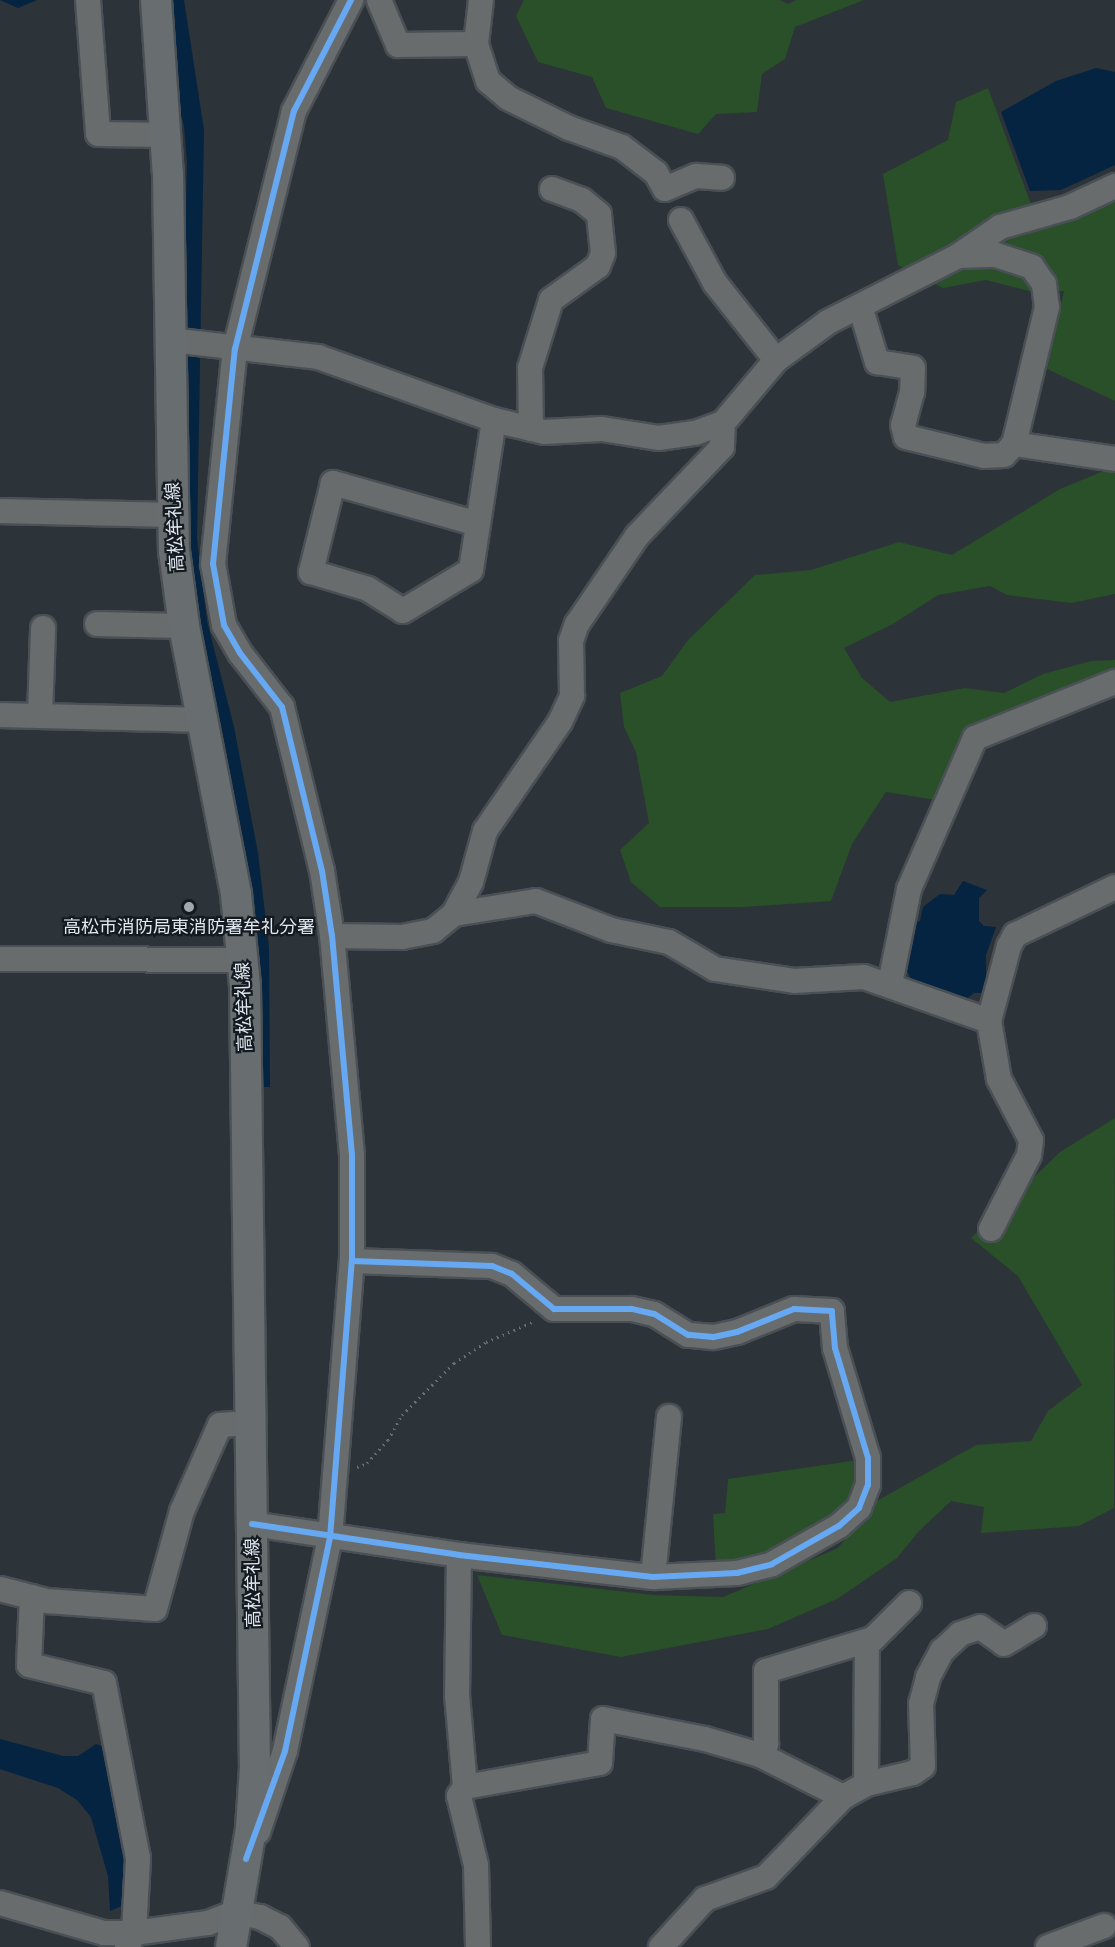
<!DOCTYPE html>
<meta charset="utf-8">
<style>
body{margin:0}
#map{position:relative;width:1115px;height:1947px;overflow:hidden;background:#2c3339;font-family:Inter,"Noto Sans JP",sans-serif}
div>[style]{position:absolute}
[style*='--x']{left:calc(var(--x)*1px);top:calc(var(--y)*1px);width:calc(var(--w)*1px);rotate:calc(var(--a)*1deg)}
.green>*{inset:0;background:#295028}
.water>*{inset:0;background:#042441}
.path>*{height:3px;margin-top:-1.5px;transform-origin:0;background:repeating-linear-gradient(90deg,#6b6e70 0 1.5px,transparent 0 6px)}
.roads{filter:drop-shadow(2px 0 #4a5055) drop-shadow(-2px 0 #4a5055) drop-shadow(0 2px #4a5055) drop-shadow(0 -2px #4a5055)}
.minor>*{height:24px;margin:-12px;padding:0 12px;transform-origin:12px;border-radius:12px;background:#686c6d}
.major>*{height:30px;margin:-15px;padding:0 15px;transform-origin:15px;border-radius:15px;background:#686e6f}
.cycleway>*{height:6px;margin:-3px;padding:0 3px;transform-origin:3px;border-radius:3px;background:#66a8f1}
.dots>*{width:16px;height:16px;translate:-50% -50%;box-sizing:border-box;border:3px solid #141a20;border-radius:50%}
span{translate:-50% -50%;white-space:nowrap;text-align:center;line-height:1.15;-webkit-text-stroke:4.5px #141a20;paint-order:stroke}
.street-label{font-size:18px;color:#e0e8f0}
.poi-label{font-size:18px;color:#e0e8f0}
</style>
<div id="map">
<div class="green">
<div style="clip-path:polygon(524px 0,780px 0,788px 4px,796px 0,864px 0,795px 27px,785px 59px,762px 74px,757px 112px,716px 114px,698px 134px,606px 108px,592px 77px,538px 62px,516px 16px)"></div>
<div style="clip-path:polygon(988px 88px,1039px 226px,1115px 200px,1115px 401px,1047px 369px,1064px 291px,1029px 291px,986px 280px,943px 288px,898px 265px,883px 174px,948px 140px,956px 102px)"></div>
<div style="clip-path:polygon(1106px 470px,1115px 470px,1115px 594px,1071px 603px,1007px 595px,990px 586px,938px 595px,893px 624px,844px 648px,862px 678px,890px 702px,965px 688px,1004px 693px,1043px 674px,1091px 661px,1115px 660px,1115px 668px,1012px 716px,936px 800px,886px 792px,852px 844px,831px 901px,743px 907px,660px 907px,631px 882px,620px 850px,649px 823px,636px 752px,624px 727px,620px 693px,662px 676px,688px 640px,755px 575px,811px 570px,899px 542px,952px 555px,1060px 489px)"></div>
<div style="clip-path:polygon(1115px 1118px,1114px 1508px,1079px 1526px,981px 1533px,984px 1507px,951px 1501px,919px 1531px,897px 1558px,837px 1599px,768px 1629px,621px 1657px,502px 1635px,477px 1575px,654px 1595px,723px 1597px,838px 1548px,875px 1502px,976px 1445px,1031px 1441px,1048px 1411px,1082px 1385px,1018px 1276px,971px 1238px,1060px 1152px)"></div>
<div style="clip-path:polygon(865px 1459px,859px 1508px,772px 1564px,716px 1571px,713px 1514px,725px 1513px,728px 1479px)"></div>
</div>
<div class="water">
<div style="clip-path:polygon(0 0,37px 0,18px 8px)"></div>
<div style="clip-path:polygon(164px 0,184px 0,204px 130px,197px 539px,207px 621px,234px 727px,258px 853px,269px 948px,270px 1087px,257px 1087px,187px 583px,183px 344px,187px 162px,184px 126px,168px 67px)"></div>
<div style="clip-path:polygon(1096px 68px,1115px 72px,1115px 165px,1061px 190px,1030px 191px,1001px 112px,1056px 81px)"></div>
<div style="clip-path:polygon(963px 881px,987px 890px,979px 898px,979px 921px,984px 926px,996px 927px,986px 955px,986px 987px,984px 993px,974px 993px,965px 1000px,921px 987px,911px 979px,903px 962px,911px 925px,920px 921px,923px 907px,940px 894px,954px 895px)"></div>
<div style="clip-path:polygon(0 1739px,63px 1756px,78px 1756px,96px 1744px,112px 1750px,131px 1851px,126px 1904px,110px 1911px,108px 1876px,91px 1817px,77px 1800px,58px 1788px,0 1769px)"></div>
</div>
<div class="path">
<div style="--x:357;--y:1467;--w:11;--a:-22"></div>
<div style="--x:367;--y:1463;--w:31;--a:-48"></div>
<div style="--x:388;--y:1440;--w:29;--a:-61"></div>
<div style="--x:402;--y:1415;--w:74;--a:-45"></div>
<div style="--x:454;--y:1363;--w:38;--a:-33"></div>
<div style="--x:486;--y:1342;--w:53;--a:-23.2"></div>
</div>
<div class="roads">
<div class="minor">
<div style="--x:88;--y:0;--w:134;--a:85.7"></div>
<div style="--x:98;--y:134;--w:68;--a:0.8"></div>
<div style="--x:379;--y:0;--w:49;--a:67.1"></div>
<div style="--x:398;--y:45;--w:78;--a:-0.7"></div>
<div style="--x:481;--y:0;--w:44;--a:96.5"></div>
<div style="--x:476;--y:44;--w:39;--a:72"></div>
<div style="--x:488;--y:81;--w:26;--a:40"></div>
<div style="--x:508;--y:98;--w:68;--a:26.2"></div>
<div style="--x:569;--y:128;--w:56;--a:19.7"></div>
<div style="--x:622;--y:147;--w:43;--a:37.4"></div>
<div style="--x:656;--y:173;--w:18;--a:61"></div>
<div style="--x:665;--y:189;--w:34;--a:-23"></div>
<div style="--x:696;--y:176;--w:26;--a:4"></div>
<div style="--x:681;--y:220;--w:72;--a:61.6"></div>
<div style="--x:715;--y:283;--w:98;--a:51.6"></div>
<div style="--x:958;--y:256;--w:51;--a:-34.6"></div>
<div style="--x:1000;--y:227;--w:73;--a:-15.9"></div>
<div style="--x:1070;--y:207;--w:50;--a:-25"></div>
<div style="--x:860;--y:306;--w:59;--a:73.1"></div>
<div style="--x:877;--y:362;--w:36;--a:9"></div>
<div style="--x:913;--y:368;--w:24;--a:92"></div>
<div style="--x:912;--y:392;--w:34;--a:105"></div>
<div style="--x:903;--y:425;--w:12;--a:76"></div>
<div style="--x:906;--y:437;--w:80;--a:13.7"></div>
<div style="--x:984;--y:456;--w:20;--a:-3"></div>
<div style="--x:1004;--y:455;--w:15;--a:-48"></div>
<div style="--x:171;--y:340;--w:148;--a:6.6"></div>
<div style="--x:318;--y:357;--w:187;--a:19.7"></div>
<div style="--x:494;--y:420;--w:51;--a:13.5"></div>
<div style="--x:544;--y:432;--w:58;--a:-3"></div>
<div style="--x:602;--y:429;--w:58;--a:9"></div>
<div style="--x:659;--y:438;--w:36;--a:-8"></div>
<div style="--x:695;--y:433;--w:30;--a:-20"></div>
<div style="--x:723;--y:423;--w:82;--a:-49.9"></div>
<div style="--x:776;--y:360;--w:64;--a:-36.2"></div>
<div style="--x:828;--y:322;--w:146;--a:-26.9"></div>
<div style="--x:958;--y:256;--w:38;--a:-2"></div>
<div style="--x:996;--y:255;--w:38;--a:18"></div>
<div style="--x:1032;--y:267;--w:21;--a:55"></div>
<div style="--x:1044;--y:284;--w:23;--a:83"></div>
<div style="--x:1047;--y:307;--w:141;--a:103.5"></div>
<div style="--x:1014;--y:444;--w:102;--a:8.4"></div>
<div style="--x:531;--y:429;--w:61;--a:-90.9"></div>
<div style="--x:530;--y:368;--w:71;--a:-72.8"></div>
<div style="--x:551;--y:300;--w:58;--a:-35.9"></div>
<div style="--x:598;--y:266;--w:14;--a:-69"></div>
<div style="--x:603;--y:253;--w:39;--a:-96"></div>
<div style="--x:599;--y:214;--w:22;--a:-141"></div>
<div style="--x:582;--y:200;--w:32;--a:-160"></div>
<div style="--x:0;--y:511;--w:172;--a:1.3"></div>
<div style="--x:478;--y:524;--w:151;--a:-164.2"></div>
<div style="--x:333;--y:483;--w:92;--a:103.9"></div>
<div style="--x:311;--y:572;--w:59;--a:16.6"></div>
<div style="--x:368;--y:589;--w:41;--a:32.2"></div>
<div style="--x:403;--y:611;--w:79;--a:-31.1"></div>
<div style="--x:471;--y:570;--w:152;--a:-81.3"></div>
<div style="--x:97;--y:624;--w:87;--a:1.3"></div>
<div style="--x:0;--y:715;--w:205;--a:1.4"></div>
<div style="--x:40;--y:716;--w:88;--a:-88"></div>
<div style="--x:454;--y:914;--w:83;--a:-9"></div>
<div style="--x:536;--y:901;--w:80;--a:21.1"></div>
<div style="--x:611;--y:930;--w:59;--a:11.7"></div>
<div style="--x:669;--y:942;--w:53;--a:30.4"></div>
<div style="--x:715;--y:969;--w:80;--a:8.6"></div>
<div style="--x:794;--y:981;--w:70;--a:-3.3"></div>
<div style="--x:864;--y:977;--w:133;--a:19.4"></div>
<div style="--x:332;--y:936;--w:70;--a:0.8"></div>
<div style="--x:402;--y:937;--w:32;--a:-11"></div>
<div style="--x:433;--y:931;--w:27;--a:-39"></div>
<div style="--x:454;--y:914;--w:36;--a:-62"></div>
<div style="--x:471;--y:882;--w:53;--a:-74.6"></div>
<div style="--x:485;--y:831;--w:132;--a:-55.5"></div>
<div style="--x:560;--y:722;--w:29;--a:-65"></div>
<div style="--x:572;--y:696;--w:55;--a:-91"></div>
<div style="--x:571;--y:641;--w:18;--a:-71"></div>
<div style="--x:577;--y:624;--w:107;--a:-55.7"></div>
<div style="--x:637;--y:536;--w:123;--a:-46.3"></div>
<div style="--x:722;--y:447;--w:24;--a:-88"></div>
<div style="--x:0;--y:959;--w:243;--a:0.2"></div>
<div style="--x:890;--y:984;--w:97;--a:-78.7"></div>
<div style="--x:909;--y:889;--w:165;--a:-66.4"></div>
<div style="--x:975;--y:738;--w:151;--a:-21.8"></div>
<div style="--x:991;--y:1229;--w:83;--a:-62.8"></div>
<div style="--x:1029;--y:1155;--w:15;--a:-82"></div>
<div style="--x:1031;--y:1140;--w:69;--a:-117.7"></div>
<div style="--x:999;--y:1079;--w:59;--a:-99.8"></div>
<div style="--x:989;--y:1021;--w:78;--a:-75.1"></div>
<div style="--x:1009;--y:946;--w:13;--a:-61"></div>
<div style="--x:1015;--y:935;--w:111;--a:-25.6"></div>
<div style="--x:252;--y:1524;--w:209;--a:8.5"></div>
<div style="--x:459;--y:1555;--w:195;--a:6.5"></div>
<div style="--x:653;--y:1577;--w:84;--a:-2.7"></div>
<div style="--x:737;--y:1573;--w:36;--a:-14"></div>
<div style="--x:772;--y:1564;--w:77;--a:-29.6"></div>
<div style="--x:839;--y:1526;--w:27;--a:-42"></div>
<div style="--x:859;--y:1508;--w:25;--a:-69"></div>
<div style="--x:868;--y:1485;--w:27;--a:-90"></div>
<div style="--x:868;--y:1458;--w:115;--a:-106.7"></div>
<div style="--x:835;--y:1348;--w:37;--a:-95"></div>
<div style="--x:832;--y:1311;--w:38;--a:-177"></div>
<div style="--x:794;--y:1309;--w:61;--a:158"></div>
<div style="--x:737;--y:1332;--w:25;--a:168"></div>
<div style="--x:713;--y:1337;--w:25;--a:-175"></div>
<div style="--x:688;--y:1335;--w:40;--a:-148"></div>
<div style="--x:654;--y:1314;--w:23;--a:-167"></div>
<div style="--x:632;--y:1309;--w:78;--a:180"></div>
<div style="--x:554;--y:1309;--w:55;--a:-140.2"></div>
<div style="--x:512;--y:1274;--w:22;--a:-158"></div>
<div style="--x:492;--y:1266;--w:140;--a:-178"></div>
<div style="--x:459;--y:1555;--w:140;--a:90.8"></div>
<div style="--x:457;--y:1695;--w:92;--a:85"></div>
<div style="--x:465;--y:1787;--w:137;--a:-10.1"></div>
<div style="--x:600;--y:1763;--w:44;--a:-86.1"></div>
<div style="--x:603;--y:1719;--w:104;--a:11.1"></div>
<div style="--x:705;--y:1739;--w:57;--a:16.2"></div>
<div style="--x:760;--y:1755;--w:93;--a:26.8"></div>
<div style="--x:843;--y:1797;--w:111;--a:133.9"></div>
<div style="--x:766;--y:1877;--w:65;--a:160.2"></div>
<div style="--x:705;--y:1899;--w:65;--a:132.5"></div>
<div style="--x:653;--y:1577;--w:161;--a:-84.3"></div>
<div style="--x:0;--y:1589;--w:49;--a:14.3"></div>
<div style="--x:47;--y:1601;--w:108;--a:4.2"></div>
<div style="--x:155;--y:1609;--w:102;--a:-74.6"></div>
<div style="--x:182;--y:1511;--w:94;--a:-66.2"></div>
<div style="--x:220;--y:1425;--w:29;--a:-4"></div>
<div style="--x:760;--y:1755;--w:13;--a:-61"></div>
<div style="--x:766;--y:1744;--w:73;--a:-90"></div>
<div style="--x:766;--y:1671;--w:112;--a:-16.7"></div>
<div style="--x:873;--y:1639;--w:51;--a:-45"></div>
<div style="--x:866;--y:1784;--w:143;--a:-89.6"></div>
<div style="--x:465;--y:1787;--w:11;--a:124"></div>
<div style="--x:459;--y:1796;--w:71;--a:76.2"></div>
<div style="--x:476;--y:1865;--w:82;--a:88.6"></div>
<div style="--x:843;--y:1797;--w:26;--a:-29"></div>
<div style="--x:866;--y:1784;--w:48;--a:-13.2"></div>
<div style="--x:913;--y:1773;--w:12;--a:-35"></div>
<div style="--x:923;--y:1766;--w:62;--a:-91.8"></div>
<div style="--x:921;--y:1704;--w:28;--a:-75"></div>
<div style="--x:928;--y:1677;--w:30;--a:-62"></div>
<div style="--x:942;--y:1651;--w:25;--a:-43"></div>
<div style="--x:960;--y:1634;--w:21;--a:-19"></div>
<div style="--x:980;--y:1627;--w:29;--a:35"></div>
<div style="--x:1004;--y:1644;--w:35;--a:-31"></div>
<div style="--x:258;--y:1832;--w:85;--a:-71.6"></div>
<div style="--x:285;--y:1751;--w:218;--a:-78.1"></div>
<div style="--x:330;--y:1538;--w:278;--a:-85.5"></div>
<div style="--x:352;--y:1261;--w:106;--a:-90"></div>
<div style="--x:352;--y:1155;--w:220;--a:-95.2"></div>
<div style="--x:332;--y:936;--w:66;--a:-98.7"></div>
<div style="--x:322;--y:871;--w:169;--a:-103.7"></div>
<div style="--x:282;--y:707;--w:68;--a:-127.9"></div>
<div style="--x:240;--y:653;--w:32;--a:-120"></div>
<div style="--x:224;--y:625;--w:62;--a:-100.2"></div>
<div style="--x:213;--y:564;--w:216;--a:-84.2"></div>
<div style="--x:235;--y:349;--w:245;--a:-76.1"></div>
<div style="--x:294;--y:111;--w:125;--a:-62.8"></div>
<div style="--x:0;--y:1903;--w:108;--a:16.1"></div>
<div style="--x:104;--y:1933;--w:30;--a:0"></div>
<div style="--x:134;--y:1933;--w:75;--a:-86.9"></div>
<div style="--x:138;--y:1858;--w:178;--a:-101"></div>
<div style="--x:104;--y:1683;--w:77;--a:-166.5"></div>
<div style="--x:29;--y:1665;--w:68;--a:-87.5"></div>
<div style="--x:127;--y:1947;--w:16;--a:-63"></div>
<div style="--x:134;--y:1933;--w:75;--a:-7.7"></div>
<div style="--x:208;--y:1923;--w:30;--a:-21"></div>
<div style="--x:236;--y:1912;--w:25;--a:12"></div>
<div style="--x:260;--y:1917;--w:22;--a:27"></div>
<div style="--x:280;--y:1927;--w:26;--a:50"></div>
<div style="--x:1048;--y:1947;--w:60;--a:-20.6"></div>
</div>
<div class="major">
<div style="--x:156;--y:0;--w:174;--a:86.1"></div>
<div style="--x:168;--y:174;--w:377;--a:89.1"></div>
<div style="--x:174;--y:551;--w:76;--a:82.4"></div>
<div style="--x:184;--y:626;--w:273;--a:79"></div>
<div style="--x:236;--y:894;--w:92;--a:84.4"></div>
<div style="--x:245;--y:986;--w:782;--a:89.27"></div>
<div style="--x:255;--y:1768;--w:61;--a:93.8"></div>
<div style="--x:251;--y:1829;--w:120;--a:99.6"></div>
</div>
</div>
<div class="cycleway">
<div style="--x:252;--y:1524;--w:209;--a:8.5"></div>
<div style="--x:459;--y:1555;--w:195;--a:6.5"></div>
<div style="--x:653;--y:1577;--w:84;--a:-2.7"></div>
<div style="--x:737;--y:1573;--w:36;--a:-14"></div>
<div style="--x:772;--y:1564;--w:77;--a:-29.6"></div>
<div style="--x:839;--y:1526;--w:27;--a:-42"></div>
<div style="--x:859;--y:1508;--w:25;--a:-69"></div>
<div style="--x:868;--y:1485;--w:27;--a:-90"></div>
<div style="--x:868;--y:1458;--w:115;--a:-106.7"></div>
<div style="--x:835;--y:1348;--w:37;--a:-95"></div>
<div style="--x:832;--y:1311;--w:38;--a:-177"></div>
<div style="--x:794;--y:1309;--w:61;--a:158"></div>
<div style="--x:737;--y:1332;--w:25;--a:168"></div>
<div style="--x:713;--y:1337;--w:25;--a:-175"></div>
<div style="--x:688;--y:1335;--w:40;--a:-148"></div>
<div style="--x:654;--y:1314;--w:23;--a:-167"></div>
<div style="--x:632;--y:1309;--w:78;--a:180"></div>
<div style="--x:554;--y:1309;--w:55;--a:-140.2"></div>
<div style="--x:512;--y:1274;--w:22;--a:-158"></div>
<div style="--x:492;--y:1266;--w:140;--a:-178"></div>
<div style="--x:246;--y:1859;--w:115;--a:-70.1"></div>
<div style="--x:285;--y:1751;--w:218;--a:-78.1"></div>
<div style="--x:330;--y:1538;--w:278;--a:-85.5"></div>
<div style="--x:352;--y:1261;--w:106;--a:-90"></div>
<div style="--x:352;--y:1155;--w:220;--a:-95.2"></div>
<div style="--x:332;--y:936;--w:66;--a:-98.7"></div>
<div style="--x:322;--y:871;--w:169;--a:-103.7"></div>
<div style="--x:282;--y:707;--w:68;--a:-127.9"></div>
<div style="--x:240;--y:653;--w:32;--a:-120"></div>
<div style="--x:224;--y:625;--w:62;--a:-100.2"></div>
<div style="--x:213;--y:564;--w:216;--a:-84.2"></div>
<div style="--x:235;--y:349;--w:245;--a:-76.1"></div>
<div style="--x:294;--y:111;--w:125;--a:-62.8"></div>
</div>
<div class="dots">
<div style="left:189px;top:907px;background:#a1a9b0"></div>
</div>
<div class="street-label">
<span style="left:175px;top:527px;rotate:-93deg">高松牟礼線</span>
<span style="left:244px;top:1007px;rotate:-92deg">高松牟礼線</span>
<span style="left:253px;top:1583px;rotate:-91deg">高松牟礼線</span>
</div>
<div class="poi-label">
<span style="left:189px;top:927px">高松市消防局東消防署牟礼分署</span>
</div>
</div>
